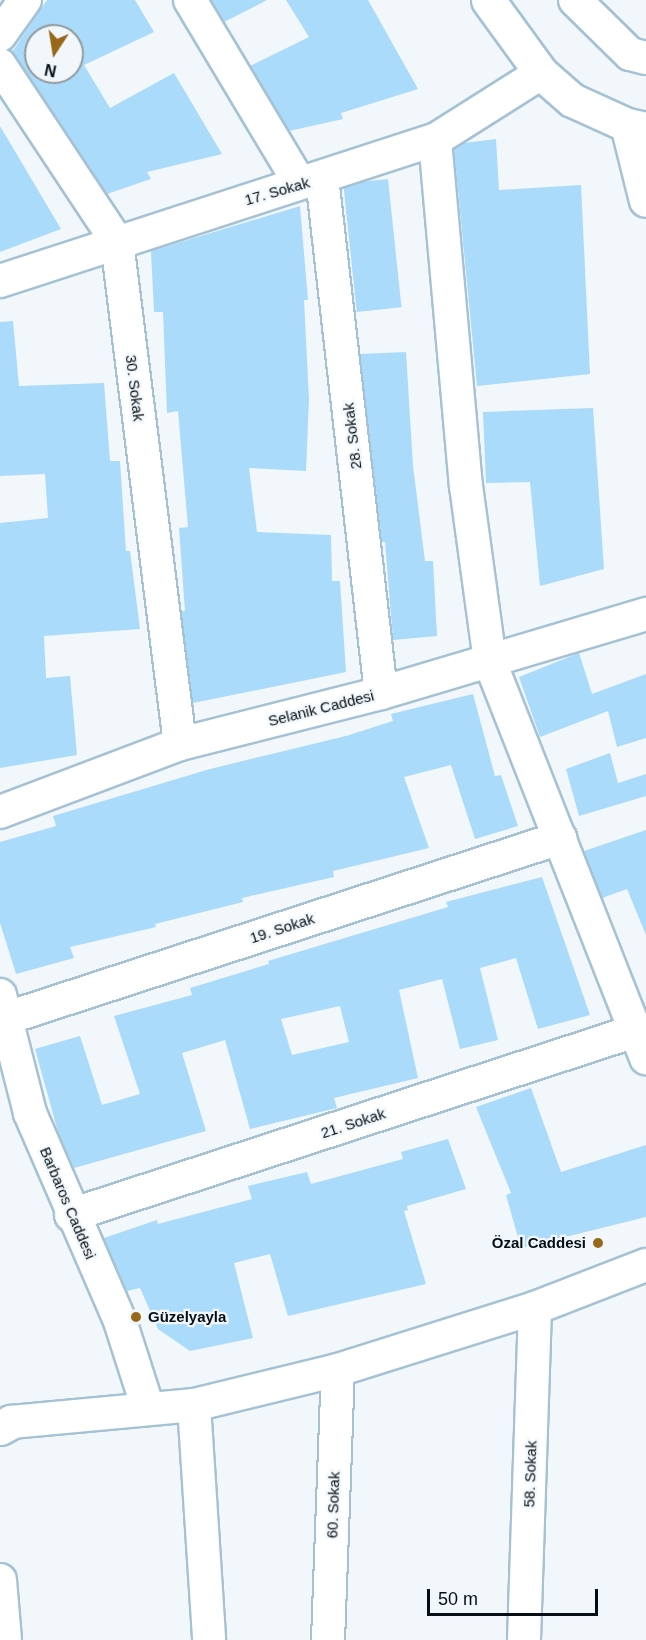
<!DOCTYPE html>
<meta charset="utf-8">
<style>
body{margin:0}
#map{position:relative;width:646px;height:1640px;overflow:hidden;background:#f1f7fa;font-family:Helvetica,sans-serif}
div>[style]{position:absolute}
[style*='--x']{left:calc(var(--x)*1px);top:calc(var(--y)*1px);width:calc(var(--w)*1px);rotate:calc(var(--a)*1deg)}
.building>*{inset:0;background:#aadbfa;transform-origin:0 0}
.roads{filter:drop-shadow(2px 0 #a5c2d4) drop-shadow(-2px 0 #a5c2d4) drop-shadow(0 2px #a5c2d4) drop-shadow(0 -2px #a5c2d4)}
.minor>*{height:32px;margin:-16px;padding:0 16px;transform-origin:16px;border-radius:16px;background:#fff}
.major>*{height:33px;margin:-16.5px;padding:0 16.5px;transform-origin:16.5px;border-radius:16.5px;background:#fff}
.highway>*{height:33px;margin:-16.5px;padding:0 16.5px;transform-origin:16.5px;border-radius:16.5px;background:#fff}
.dots>*{width:16px;height:16px;translate:-50% -50%;box-sizing:border-box;border:3px solid #f1f7fa;border-radius:50%}
span{translate:-50% -50%;white-space:nowrap;text-align:center;line-height:1.15;-webkit-text-stroke:4.5px #f1f7fa;paint-order:stroke}
.street-label{font-size:15px;color:#050f15}
.poi-label{font-size:15px;color:#050f15;font-weight:700}
.right{translate:-100% -50%;text-align:right}
.left{translate:0 -50%;text-align:left}
.north{position:absolute;left:24px;top:24px;width:60px;height:60px;box-sizing:border-box;background:#f1f7fa;border:2px solid #939a9e;border-radius:50%;rotate:192deg;font-size:16px;font-weight:700;line-height:24px;text-align:center;color:#050f15}
.north::after{content:'';display:block;margin:auto;width:21px;height:27px;background:#98681a;clip-path:polygon(50% 0,100% 100%,50% 72%,0 100%)}
.scale{position:absolute;left:427px;top:1589px;width:171px;height:27px;box-sizing:border-box;border:3px solid #050f15;border-top:0;padding-left:8px;font-size:18px;line-height:21px;white-space:nowrap;color:#050f15;-webkit-text-stroke:4px #f1f7fa;paint-order:stroke}
</style>
<div id="map">
<div class="building">
<div style="clip-path:polygon(evenodd,47px 0,135px 0,154px 32px,84px 65px,110px 108px,174px 73px,222px 154px,147px 172px,151px 179px,107px 194px,12px 52px,47px 0,36px 36px,72px 36px,72px 72px,36px 72px,36px 36px)"></div>
<div style="clip-path:polygon(211px 0,267px 0,224px 22px)"></div>
<div style="clip-path:polygon(286px 0,368px 0,418px 89px,341px 113px,343px 119px,289px 131px,250px 66px,309px 37px)"></div>
<div style="clip-path:polygon(0 126px,61px 229px,0 252px)"></div>
<div style="clip-path:polygon(496px 139px,499px 190px,581px 185px,590px 374px,477px 386px,454px 149px,464px 143px)"></div>
<div style="left:388px;top:179px;width:129px;height:45px;rotate:84deg"></div>
<div style="clip-path:polygon(300px 206px,308px 300px,304px 300px,309px 399px,306px 471px,249px 468px,257px 532px,331px 535px,332px 581px,340px 581px,346px 672px,193px 703px,181px 611px,185px 611px,179px 528px,188px 527px,178px 411px,167px 413px,163px 312px,154px 312px,151px 251px)"></div>
<div style="clip-path:polygon(13px 321px,19px 386px,104px 383px,110px 461px,120px 461px,126px 551px,130px 551px,140px 629px,44px 636px,46px 678px,70px 676px,77px 755px,0 768px,0 523px,48px 518px,45px 474px,0 476px,0 322px)"></div>
<div style="clip-path:polygon(406px 352px,413px 466px,425px 561px,433px 561px,437px 636px,393px 640px,385px 542px,382px 542px,360px 354px)"></div>
<div style="clip-path:polygon(593px 408px,604px 569px,540px 586px,530px 482px,486px 483px,483px 412px)"></div>
<div style="clip-path:polygon(579px 653px,592px 694px,646px 674px,646px 738px,617px 747px,608px 711px,540px 737px,519px 677px)"></div>
<div style="clip-path:polygon(473px 694px,495px 776px,501px 775px,518px 826px,475px 839px,451px 765px,404px 777px,429px 848px,333px 871px,334px 877px,242px 898px,243px 902px,155px 924px,156px 927px,70px 947px,74px 958px,16px 974px,0 923px,0 842px,56px 826px,53px 816px,210px 769px,346px 736px,393px 721px,391px 714px)"></div>
<div style="clip-path:polygon(610px 753px,618px 783px,646px 774px,646px 796px,579px 816px,566px 769px)"></div>
<div style="clip-path:polygon(646px 830px,646px 935px,627px 889px,602px 898px,584px 851px)"></div>
<div style="clip-path:polygon(evenodd,542px 877px,590px 1015px,538px 1029px,516px 958px,480px 968px,498px 1040px,460px 1049px,442px 979px,399px 990px,418px 1078px,334px 1098px,337px 1108px,250px 1129px,225px 1040px,182px 1053px,206px 1131px,74px 1168px,58px 1132px,35px 1049px,80px 1036px,102px 1105px,140px 1094px,114px 1016px,192px 995px,190px 988px,269px 964px,268px 961px,448px 907px,446px 902px,542px 877px,340px 1006px,349px 1042px,292px 1055px,281px 1019px,340px 1006px)"></div>
<div style="clip-path:polygon(531px 1088px,561px 1172px,646px 1145px,646px 1217px,521px 1248px,506px 1195px,511px 1193px,476px 1107px)"></div>
<div style="clip-path:polygon(448px 1139px,466px 1189px,407px 1206px,408px 1210px,404px 1211px,426px 1284px,288px 1316px,270px 1254px,234px 1263px,253px 1338px,190px 1351px,158px 1329px,140px 1288px,127px 1291px,104px 1238px,157px 1220px,158px 1224px,252px 1199px,248px 1186px,307px 1172px,311px 1184px,403px 1159px,401px 1152px)"></div>
</div>
<div class="roads">
<div class="minor">
<div style="--x:190;--y:0;--w:212;--a:59.1"></div>
<div style="--x:575;--y:0;--w:77;--a:44.5"></div>
<div style="--x:630;--y:54;--w:16;--a:14"></div>
<div style="--x:0;--y:35;--w:43;--a:-54.5"></div>
<div style="--x:0;--y:65;--w:212;--a:56.5"></div>
<div style="--x:117;--y:242;--w:506;--a:82.85"></div>
<div style="--x:627;--y:125;--w:78;--a:76"></div>
<div style="--x:435;--y:140;--w:347;--a:84.9"></div>
<div style="--x:466;--y:486;--w:178;--a:82.2"></div>
<div style="--x:490;--y:662;--w:426;--a:68.5"></div>
<div style="--x:322;--y:178;--w:518;--a:83.46"></div>
<div style="--x:0;--y:281;--w:457;--a:-18"></div>
<div style="--x:435;--y:140;--w:125;--a:-32.3"></div>
<div style="--x:0;--y:812;--w:192;--a:-20.7"></div>
<div style="--x:180;--y:744;--w:207;--a:-14.2"></div>
<div style="--x:381;--y:693;--w:277;--a:-16.6"></div>
<div style="--x:0;--y:995;--w:122;--a:75.7"></div>
<div style="--x:30;--y:1113;--w:227;--a:66.6"></div>
<div style="--x:120;--y:1321;--w:91;--a:72.2"></div>
<div style="--x:4;--y:1019;--w:585;--a:-18.03"></div>
<div style="--x:71;--y:1215;--w:593;--a:-18.07"></div>
<div style="--x:194;--y:1405;--w:235;--a:86.3"></div>
<div style="--x:11;--y:1422;--w:184;--a:-5.3"></div>
<div style="--x:194;--y:1405;--w:148;--a:-13.7"></div>
<div style="--x:338;--y:1370;--w:207;--a:-17.5"></div>
<div style="--x:535;--y:1308;--w:119;--a:-21.2"></div>
<div style="--x:0;--y:1580;--w:60;--a:85.2"></div>
<div style="--x:328;--y:1640;--w:270;--a:-87.9"></div>
<div style="--x:524;--y:1640;--w:332;--a:-88.1"></div>
</div>
<div class="major">
<div style="--x:488;--y:0;--w:90;--a:54"></div>
<div style="--x:541;--y:73;--w:41;--a:41.1"></div>
<div style="--x:572;--y:100;--w:60;--a:24.4"></div>
<div style="--x:627;--y:125;--w:19;--a:12"></div>
</div>
<div class="highway">
<div style="--x:0;--y:1428;--w:13;--a:-29"></div>
</div>
</div>
<div class="dots">
<div style="left:598px;top:1243px;background:#98681a"></div>
<div style="left:136px;top:1317px;background:#98681a"></div>
</div>
<div class="street-label">
<span style="left:277px;top:191px;rotate:-16deg">17. Sokak</span>
<span style="left:135px;top:388px;rotate:83deg">30. Sokak</span>
<span style="left:352px;top:436px;rotate:-97deg">28. Sokak</span>
<span style="left:321px;top:708px;rotate:-14deg">Selanik Caddesi</span>
<span style="left:282px;top:928px;rotate:-18deg">19. Sokak</span>
<span style="left:353px;top:1123px;rotate:-18deg">21. Sokak</span>
<span style="left:68px;top:1203px;rotate:67deg">Barbaros Caddesi</span>
<span style="left:530px;top:1474px;rotate:-88deg">58. Sokak</span>
<span style="left:333px;top:1505px;rotate:-88deg">60. Sokak</span>
</div>
<div class="poi-label">
<span class="right" style="left:586px;top:1243px">Özal Caddesi</span>
<span class="left" style="left:148px;top:1317px">Güzelyayla</span>
</div>
<div class="north">N</div>
<div class="scale">50 m</div>
</div>
